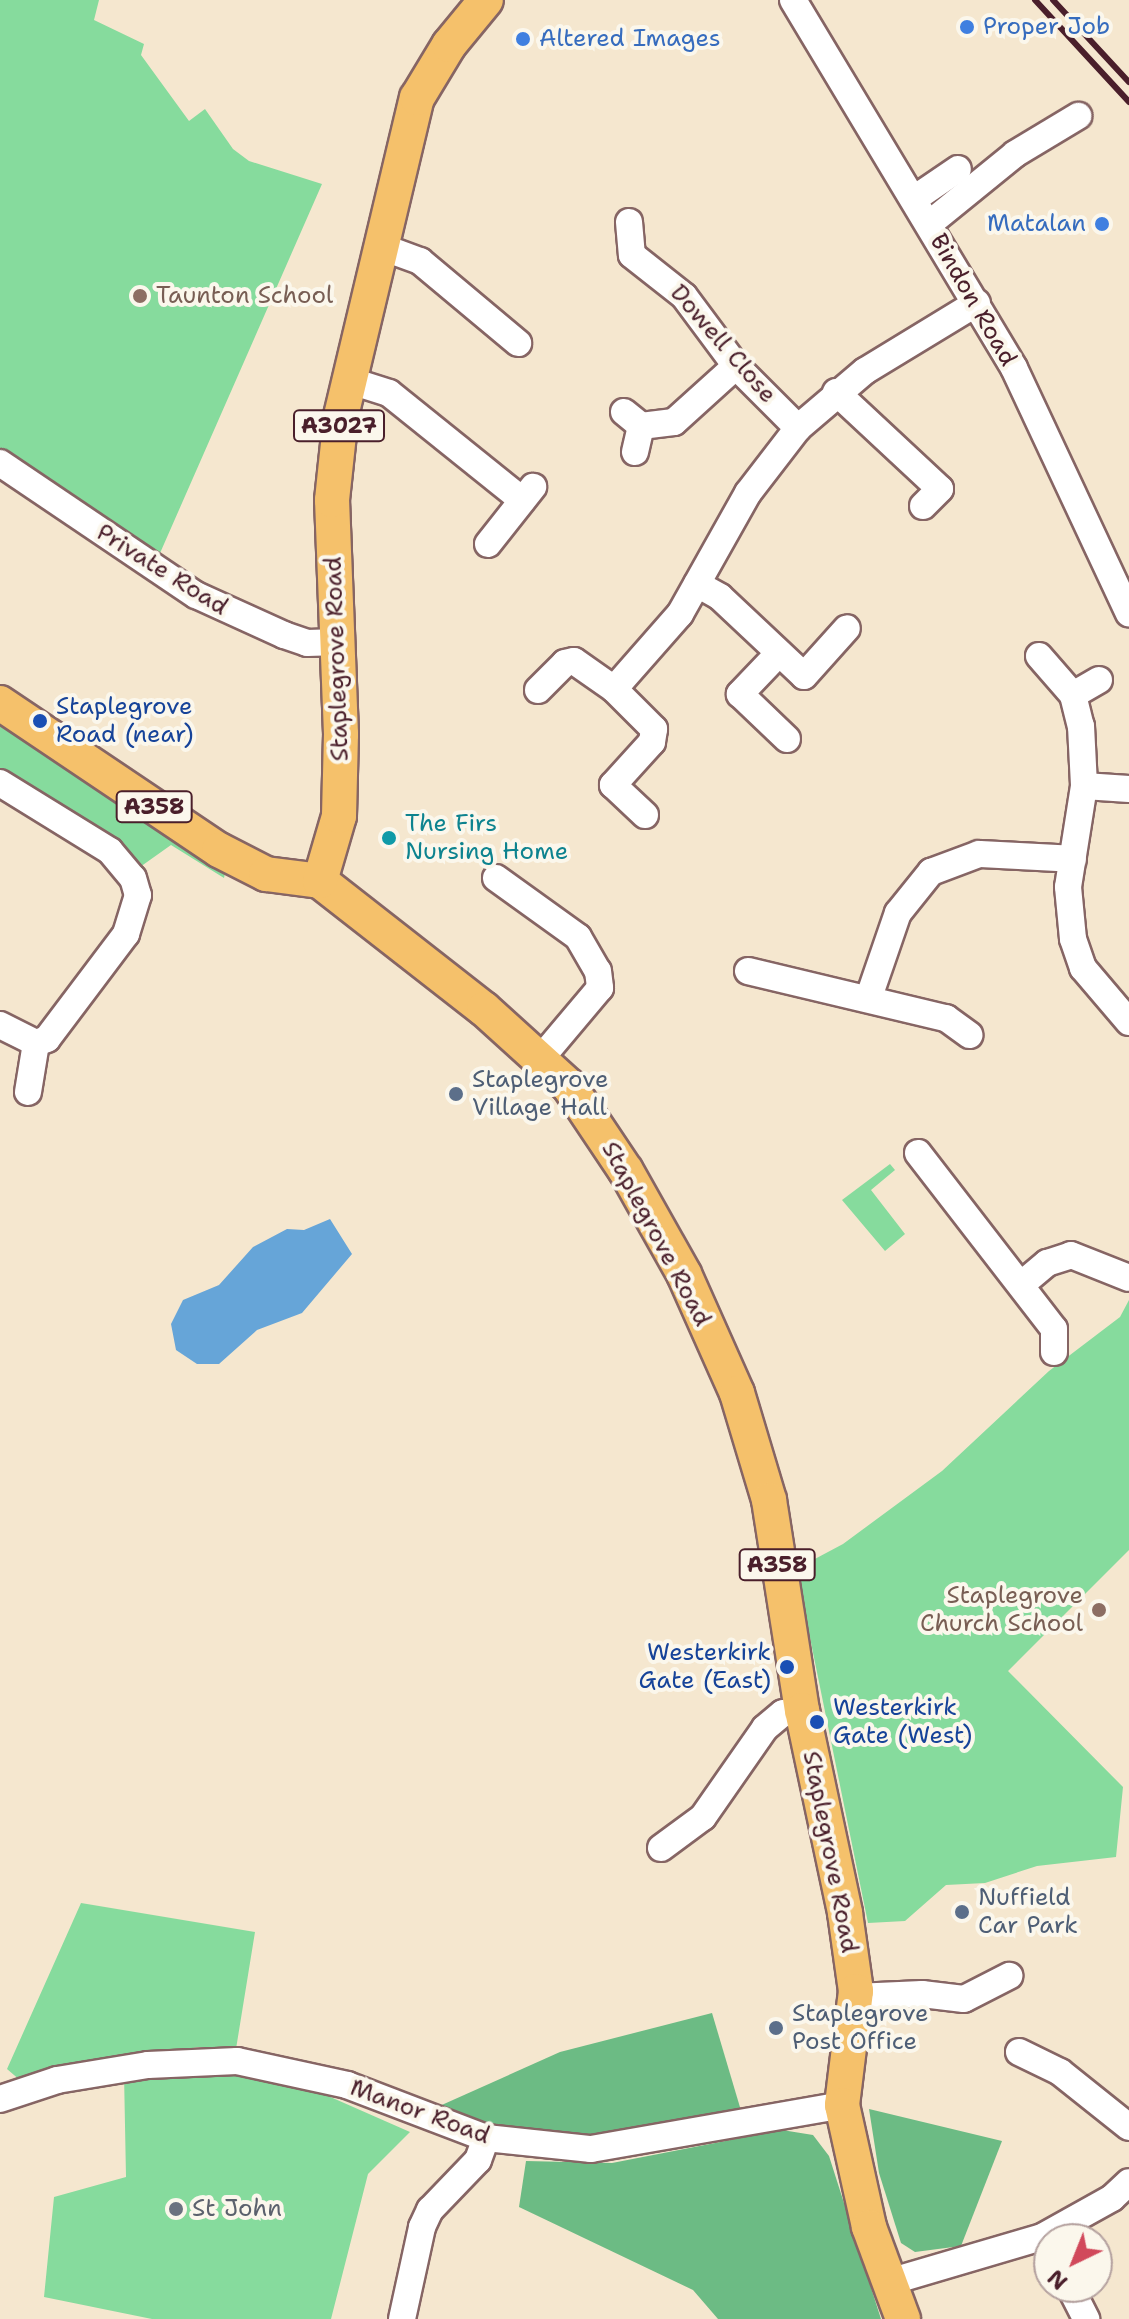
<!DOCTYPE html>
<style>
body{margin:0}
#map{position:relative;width:1129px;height:2319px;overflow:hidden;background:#f5e7cf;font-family:"Shantell Sans",sans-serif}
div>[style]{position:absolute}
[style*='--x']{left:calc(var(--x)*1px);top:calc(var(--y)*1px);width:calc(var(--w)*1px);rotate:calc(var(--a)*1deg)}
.green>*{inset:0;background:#86db9d}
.forest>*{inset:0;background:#6cbb84}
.water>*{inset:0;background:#66a5d8}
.roads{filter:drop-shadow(2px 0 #866564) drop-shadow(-2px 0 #866564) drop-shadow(0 2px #866564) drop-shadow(0 -2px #866564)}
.minor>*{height:26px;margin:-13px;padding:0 13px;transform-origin:13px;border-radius:13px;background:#fff}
.major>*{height:34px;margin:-17px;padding:0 17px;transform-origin:17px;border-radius:17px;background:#f5c16b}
.rail>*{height:6px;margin:-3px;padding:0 3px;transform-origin:3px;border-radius:3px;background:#4a1f2b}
.dots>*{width:22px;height:22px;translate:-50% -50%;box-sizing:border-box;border:4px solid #fbf7ec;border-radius:50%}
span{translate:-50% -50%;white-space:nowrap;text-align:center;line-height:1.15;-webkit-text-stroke:8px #fbf7ec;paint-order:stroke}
.shield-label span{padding:2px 6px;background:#fbf7ec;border:2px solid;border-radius:6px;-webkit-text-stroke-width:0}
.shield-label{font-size:22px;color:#4a1f2b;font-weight:700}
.shop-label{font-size:24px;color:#366cbe}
.left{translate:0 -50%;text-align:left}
.right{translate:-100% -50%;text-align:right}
.education-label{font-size:24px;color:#785e54}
.street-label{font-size:24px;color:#4a1f2b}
.transit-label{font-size:24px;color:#164399}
.culture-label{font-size:24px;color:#0d838f}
.service-label{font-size:24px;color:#4e5e75}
.worship-label{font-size:24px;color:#5b616d}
.north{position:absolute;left:1033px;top:2223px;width:80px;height:80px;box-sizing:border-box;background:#fbf7ec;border:2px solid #b4a19f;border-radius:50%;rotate:223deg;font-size:22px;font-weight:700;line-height:32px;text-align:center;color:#4a1f2b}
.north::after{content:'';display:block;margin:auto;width:28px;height:36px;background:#d1495b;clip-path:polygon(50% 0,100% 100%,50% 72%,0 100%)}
</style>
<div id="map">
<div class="green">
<div style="clip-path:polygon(0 0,99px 0,94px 20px,144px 44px,141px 55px,189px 121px,205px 109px,233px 149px,249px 161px,322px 184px,157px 560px,0 453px)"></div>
<div style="clip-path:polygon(0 725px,225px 873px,224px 878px,171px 845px,140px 867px,122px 847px,0 773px)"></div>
<div style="clip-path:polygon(890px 1164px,895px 1170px,871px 1190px,905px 1234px,885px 1251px,842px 1200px)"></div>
<div style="clip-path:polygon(1129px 1300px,1129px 1550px,1008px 1671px,1123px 1787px,1116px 1857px,1037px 1866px,985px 1883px,946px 1885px,905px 1921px,868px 1923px,796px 1569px,843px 1544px,942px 1471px,1049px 1371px,1120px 1317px)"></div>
<div style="clip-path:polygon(81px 1903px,255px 1932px,236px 2049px,198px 2047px,21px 2081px,7px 2069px)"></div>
<div style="clip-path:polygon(211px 2070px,310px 2088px,410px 2132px,368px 2174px,331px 2319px,152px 2319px,44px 2297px,54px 2197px,126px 2177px,124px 2074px)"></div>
</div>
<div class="forest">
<div style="clip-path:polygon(712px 2013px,742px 2114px,598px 2142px,501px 2133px,435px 2108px,560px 2052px)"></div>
<div style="clip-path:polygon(869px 2109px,1002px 2141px,961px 2246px,915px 2252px,901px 2243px,879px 2173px)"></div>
<div style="clip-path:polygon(782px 2130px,813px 2135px,829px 2156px,881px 2319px,718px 2319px,693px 2290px,519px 2207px,526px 2161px,612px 2163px)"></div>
</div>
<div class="water">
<div style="clip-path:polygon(330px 1219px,352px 1254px,302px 1313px,257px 1330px,219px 1364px,197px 1364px,176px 1350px,171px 1324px,183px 1300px,219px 1285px,253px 1247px,287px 1229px,304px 1230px)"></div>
</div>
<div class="roads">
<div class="minor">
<div style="--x:793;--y:0;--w:429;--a:59"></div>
<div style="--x:1014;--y:368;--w:271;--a:64.9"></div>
<div style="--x:914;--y:199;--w:53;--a:-34.3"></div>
<div style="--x:629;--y:222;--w:33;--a:85"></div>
<div style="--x:929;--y:224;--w:111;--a:-39.1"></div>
<div style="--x:1015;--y:154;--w:74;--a:-31.1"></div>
<div style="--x:379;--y:246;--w:44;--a:20.1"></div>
<div style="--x:420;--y:261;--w:128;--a:39.9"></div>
<div style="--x:632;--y:255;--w:66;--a:38.3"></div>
<div style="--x:684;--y:296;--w:87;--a:53.4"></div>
<div style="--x:736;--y:366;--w:88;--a:45"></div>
<div style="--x:348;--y:380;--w:43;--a:17.6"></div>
<div style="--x:389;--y:393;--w:171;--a:38.8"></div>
<div style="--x:836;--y:392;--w:142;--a:43"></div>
<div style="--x:940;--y:489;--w:24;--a:135"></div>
<div style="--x:624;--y:412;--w:22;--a:39"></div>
<div style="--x:641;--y:426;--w:33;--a:-7"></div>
<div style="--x:674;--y:422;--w:84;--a:-42.1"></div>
<div style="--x:635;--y:452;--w:27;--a:-77"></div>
<div style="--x:0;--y:463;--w:236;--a:34"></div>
<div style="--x:196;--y:595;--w:97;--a:24.4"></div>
<div style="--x:284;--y:635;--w:24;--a:19"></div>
<div style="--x:307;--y:643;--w:32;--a:-2"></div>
<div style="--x:488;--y:544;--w:73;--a:-51.7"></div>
<div style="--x:697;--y:584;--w:26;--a:29"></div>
<div style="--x:720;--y:597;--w:115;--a:43.2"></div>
<div style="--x:804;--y:676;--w:64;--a:-48.1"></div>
<div style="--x:779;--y:653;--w:57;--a:133.6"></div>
<div style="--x:740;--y:694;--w:65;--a:43.8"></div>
<div style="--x:1039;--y:656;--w:52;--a:48.9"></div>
<div style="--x:1073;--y:695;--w:32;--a:76"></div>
<div style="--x:1081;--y:726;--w:60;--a:87.1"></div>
<div style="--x:1084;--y:786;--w:102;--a:99"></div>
<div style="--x:1068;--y:887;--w:52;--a:84.5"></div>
<div style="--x:1073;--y:939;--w:31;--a:71"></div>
<div style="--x:1083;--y:968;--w:71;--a:49.6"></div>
<div style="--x:538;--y:690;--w:38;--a:-45"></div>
<div style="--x:565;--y:663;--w:9;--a:-13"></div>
<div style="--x:574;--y:661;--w:49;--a:35"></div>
<div style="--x:1073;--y:695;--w:30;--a:-30"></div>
<div style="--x:0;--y:783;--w:129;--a:31.7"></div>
<div style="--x:110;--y:851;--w:35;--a:50"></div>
<div style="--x:133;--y:878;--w:18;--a:74"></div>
<div style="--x:138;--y:895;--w:41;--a:107.1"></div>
<div style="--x:126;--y:934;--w:131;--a:127"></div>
<div style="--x:47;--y:1039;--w:12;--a:160"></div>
<div style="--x:36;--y:1043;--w:40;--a:-153.4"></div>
<div style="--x:1084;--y:786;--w:45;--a:3.8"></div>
<div style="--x:645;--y:815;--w:44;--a:-136.8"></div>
<div style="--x:613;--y:785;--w:58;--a:-47.8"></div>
<div style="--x:652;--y:742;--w:13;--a:-81"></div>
<div style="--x:654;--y:729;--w:57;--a:-135"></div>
<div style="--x:614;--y:689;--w:100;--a:-48.7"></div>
<div style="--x:680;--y:614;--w:139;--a:-60.7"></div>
<div style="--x:748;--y:493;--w:82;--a:-52.4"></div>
<div style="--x:798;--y:428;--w:88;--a:-40.4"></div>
<div style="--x:865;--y:371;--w:131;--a:-31.3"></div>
<div style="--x:496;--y:878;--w:101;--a:35.7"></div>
<div style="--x:578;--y:937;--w:39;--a:60"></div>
<div style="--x:598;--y:971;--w:17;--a:83"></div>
<div style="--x:600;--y:988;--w:92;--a:130.1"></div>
<div style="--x:748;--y:971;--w:204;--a:13.4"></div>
<div style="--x:946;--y:1018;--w:29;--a:36"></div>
<div style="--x:869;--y:997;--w:89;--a:-71"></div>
<div style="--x:898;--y:913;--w:53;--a:-51.2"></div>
<div style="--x:931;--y:872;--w:51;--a:-20.6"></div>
<div style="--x:979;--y:854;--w:94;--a:3"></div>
<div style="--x:28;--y:1092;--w:50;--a:-80.7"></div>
<div style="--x:918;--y:1153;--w:222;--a:52.3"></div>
<div style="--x:1054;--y:1329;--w:23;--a:90"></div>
<div style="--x:1022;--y:1284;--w:33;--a:-40"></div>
<div style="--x:1047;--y:1263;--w:25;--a:-18"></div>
<div style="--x:1071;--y:1255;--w:62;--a:21.6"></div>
<div style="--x:661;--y:1848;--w:52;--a:-36.4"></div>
<div style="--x:703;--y:1817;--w:108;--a:-55.1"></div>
<div style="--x:765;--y:1728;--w:23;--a:-40"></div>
<div style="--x:783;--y:1713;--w:19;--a:-9"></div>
<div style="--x:855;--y:1997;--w:67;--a:-2.6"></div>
<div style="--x:922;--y:1994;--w:42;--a:6.8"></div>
<div style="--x:964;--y:1999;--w:51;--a:-27.1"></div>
<div style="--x:1019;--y:2052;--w:46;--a:26"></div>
<div style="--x:1060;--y:2072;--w:88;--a:38.6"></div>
<div style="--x:0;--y:2099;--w:60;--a:-18.4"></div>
<div style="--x:57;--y:2080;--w:92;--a:-9.4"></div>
<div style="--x:148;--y:2065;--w:89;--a:-2.6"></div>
<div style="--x:237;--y:2061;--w:113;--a:12.3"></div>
<div style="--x:347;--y:2085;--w:149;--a:20.9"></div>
<div style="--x:486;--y:2138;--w:106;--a:6"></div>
<div style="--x:591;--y:2149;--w:255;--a:-9.9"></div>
<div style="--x:889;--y:2282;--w:159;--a:-16.4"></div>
<div style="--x:1042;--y:2237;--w:80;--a:-29.1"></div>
<div style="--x:1112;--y:2198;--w:23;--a:-43"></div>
<div style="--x:1070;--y:2287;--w:36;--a:63"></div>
<div style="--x:402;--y:2319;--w:94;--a:-77.7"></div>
<div style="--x:422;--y:2227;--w:19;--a:-65"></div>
<div style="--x:430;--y:2210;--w:69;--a:-46.2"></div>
<div style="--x:478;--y:2160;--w:23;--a:-70"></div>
</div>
<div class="major">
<div style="--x:0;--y:703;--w:264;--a:33.9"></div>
<div style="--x:219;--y:850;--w:53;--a:27.1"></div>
<div style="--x:266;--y:874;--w:54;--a:7.4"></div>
<div style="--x:320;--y:881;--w:208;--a:38"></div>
<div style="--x:484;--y:1009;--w:115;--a:42.2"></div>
<div style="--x:569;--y:1086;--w:102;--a:56.2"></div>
<div style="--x:626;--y:1171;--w:118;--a:60.6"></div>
<div style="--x:684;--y:1274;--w:130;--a:66"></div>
<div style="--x:737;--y:1393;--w:112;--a:73.3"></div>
<div style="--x:769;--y:1500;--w:213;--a:81.1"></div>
<div style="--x:802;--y:1710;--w:208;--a:78"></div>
<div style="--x:845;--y:1913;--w:79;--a:82"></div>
<div style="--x:856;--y:1991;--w:115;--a:97"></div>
<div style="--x:842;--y:2105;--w:125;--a:77.5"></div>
<div style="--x:869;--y:2227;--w:98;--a:69.7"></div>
<div style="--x:320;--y:881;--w:68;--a:-73.7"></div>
<div style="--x:339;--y:816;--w:82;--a:-88.6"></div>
<div style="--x:341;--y:734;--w:234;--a:-92.2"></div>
<div style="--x:332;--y:500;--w:84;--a:-83.9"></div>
<div style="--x:341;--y:416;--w:327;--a:-76.6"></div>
<div style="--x:417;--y:98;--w:62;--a:-58.9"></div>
<div style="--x:449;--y:45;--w:58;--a:-50.6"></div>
</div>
</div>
<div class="rail">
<div style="--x:1035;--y:0;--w:139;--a:47.3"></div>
<div style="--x:1053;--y:0;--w:112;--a:47.2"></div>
</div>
<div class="dots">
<div style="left:967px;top:27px;background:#3f7fe0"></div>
<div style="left:523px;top:39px;background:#3f7fe0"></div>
<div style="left:1102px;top:224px;background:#3f7fe0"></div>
<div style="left:140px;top:296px;background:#8d6e63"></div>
<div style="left:40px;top:721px;background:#1a4fb4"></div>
<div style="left:389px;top:838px;background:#0f9aa8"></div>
<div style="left:456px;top:1094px;background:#5c6f8a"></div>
<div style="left:1099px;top:1610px;background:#8d6e63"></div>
<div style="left:787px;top:1667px;background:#1a4fb4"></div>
<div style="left:817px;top:1722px;background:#1a4fb4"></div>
<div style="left:962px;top:1912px;background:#5c6f8a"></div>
<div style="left:776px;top:2028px;background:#5c6f8a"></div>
<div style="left:176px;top:2209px;background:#6b7280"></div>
</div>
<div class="shield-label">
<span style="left:339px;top:426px">A3027</span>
<span style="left:154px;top:807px">A358</span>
<span style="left:777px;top:1565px">A358</span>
</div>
<div class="shop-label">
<span class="left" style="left:983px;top:27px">Proper Job</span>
<span class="left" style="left:539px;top:39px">Altered Images</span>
<span class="right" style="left:1086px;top:224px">Matalan</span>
</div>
<div class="education-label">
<span class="left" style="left:156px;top:296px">Taunton School</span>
<span class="right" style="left:1083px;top:1610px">Staplegrove<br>Church School</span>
</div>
<div class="street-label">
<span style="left:973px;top:300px;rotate:60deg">Bindon Road</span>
<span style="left:723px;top:344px;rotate:49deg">Dowell Close</span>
<span style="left:162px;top:570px;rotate:32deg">Private Road</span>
<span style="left:337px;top:659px;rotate:-92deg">Staplegrove Road</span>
<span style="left:656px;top:1234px;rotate:62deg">Staplegrove Road</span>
<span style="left:830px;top:1852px;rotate:79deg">Staplegrove Road</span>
<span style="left:420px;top:2112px;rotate:20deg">Manor Road</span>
</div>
<div class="transit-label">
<span class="left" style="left:56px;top:721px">Staplegrove<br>Road (near)</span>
<span class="right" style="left:771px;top:1667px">Westerkirk<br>Gate (East)</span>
<span class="left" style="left:833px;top:1722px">Westerkirk<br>Gate (West)</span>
</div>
<div class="culture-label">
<span class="left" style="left:405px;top:838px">The Firs<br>Nursing Home</span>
</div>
<div class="service-label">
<span class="left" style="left:472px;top:1094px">Staplegrove<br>Village Hall</span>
<span class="left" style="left:978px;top:1912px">Nuffield<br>Car Park</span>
<span class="left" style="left:792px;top:2028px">Staplegrove<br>Post Office</span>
</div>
<div class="worship-label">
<span class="left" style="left:192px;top:2209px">St John</span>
</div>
<div class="north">N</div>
</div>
